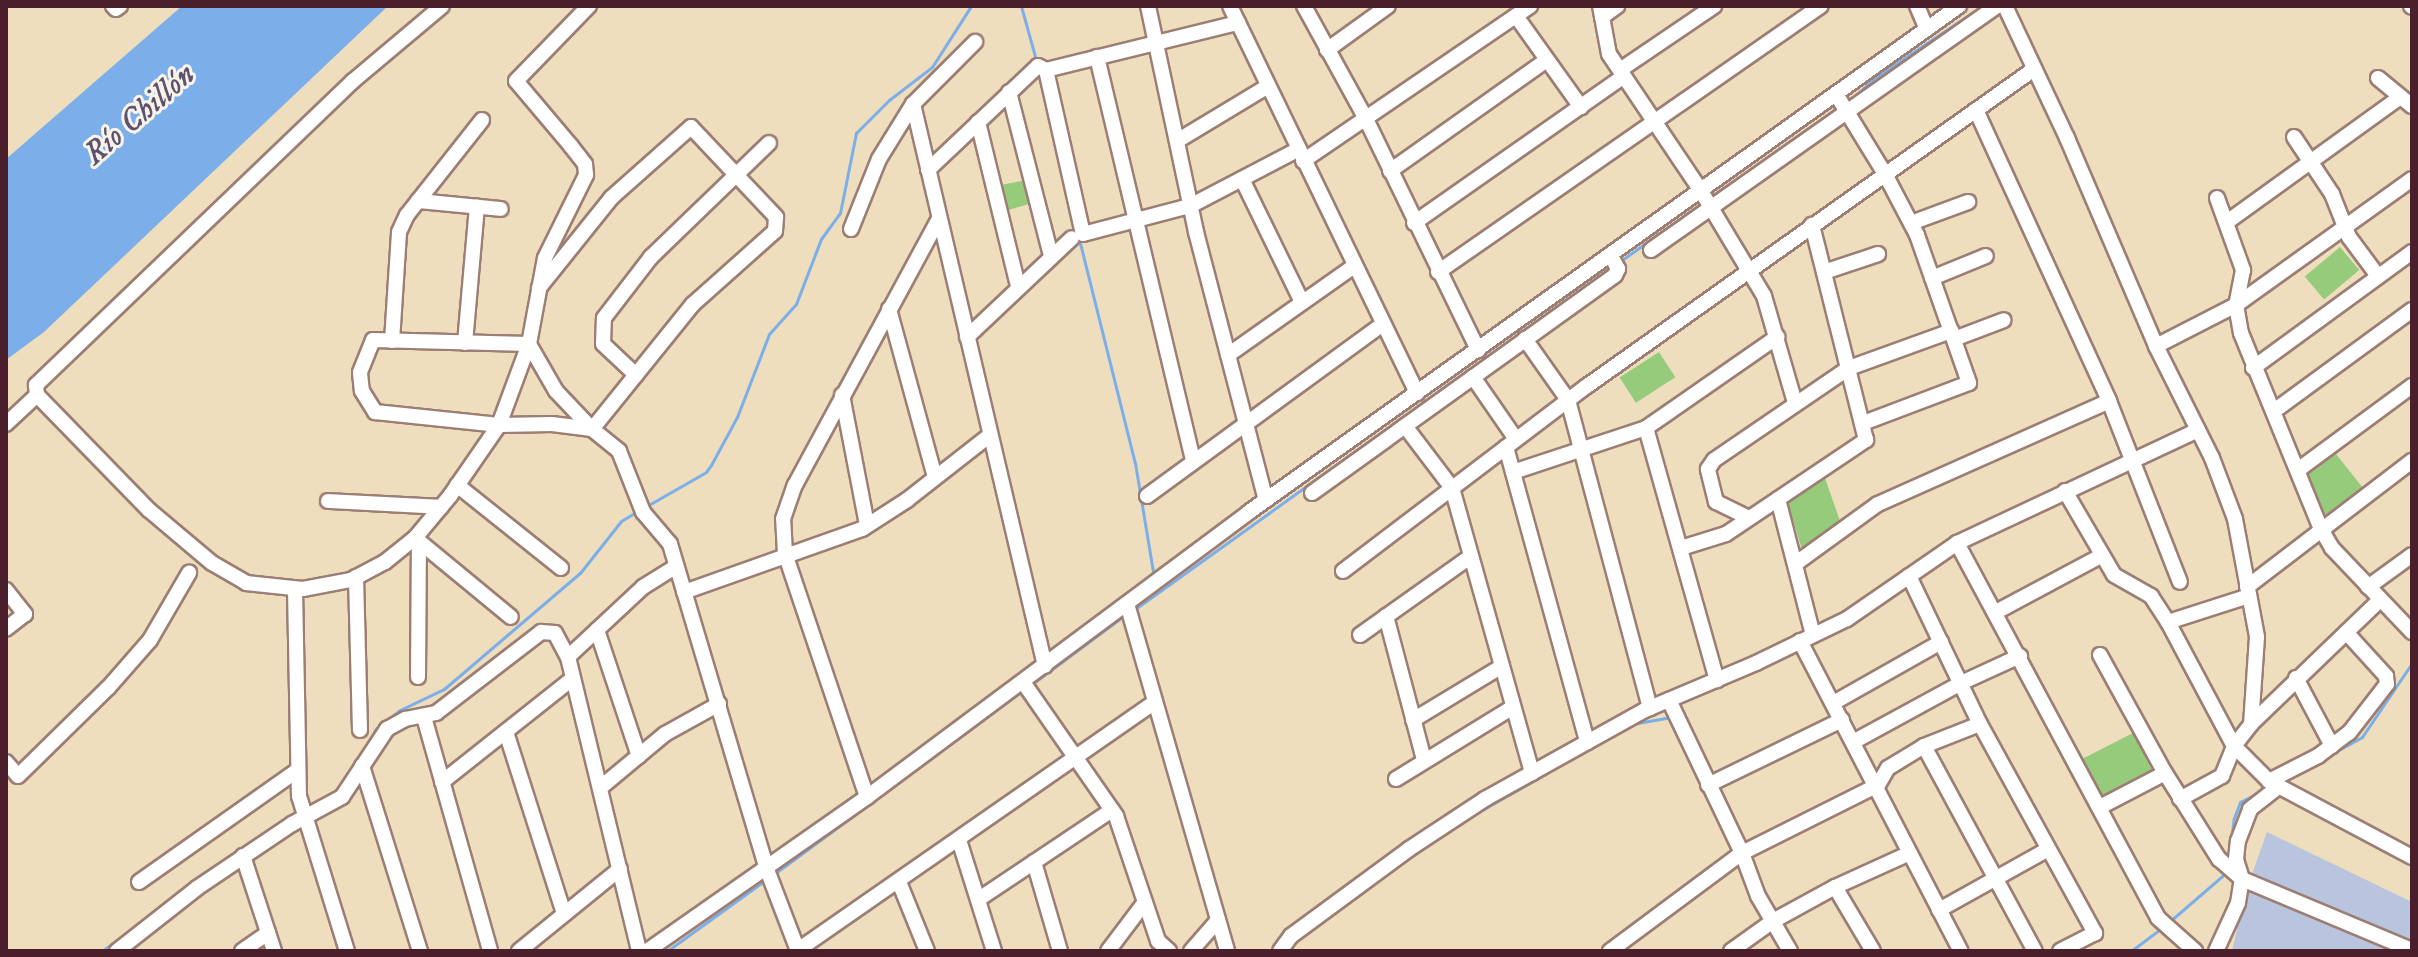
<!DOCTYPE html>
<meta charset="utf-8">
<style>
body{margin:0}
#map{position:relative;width:2418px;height:957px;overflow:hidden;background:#eedebd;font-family:"IM FELL DW Pica",serif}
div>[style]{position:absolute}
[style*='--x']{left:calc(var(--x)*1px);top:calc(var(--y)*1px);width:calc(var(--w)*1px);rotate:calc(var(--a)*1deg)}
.industrial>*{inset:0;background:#b9c4de}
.green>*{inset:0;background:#97cb7c;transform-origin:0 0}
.water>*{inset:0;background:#7cafe9}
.stream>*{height:3px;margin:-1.5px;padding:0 1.5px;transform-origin:1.5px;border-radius:1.5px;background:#7cafe9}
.roads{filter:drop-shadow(2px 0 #9c7e74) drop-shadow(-2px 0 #9c7e74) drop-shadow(0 2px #9c7e74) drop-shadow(0 -2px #9c7e74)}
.minor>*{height:14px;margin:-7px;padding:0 7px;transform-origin:7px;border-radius:7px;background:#fff}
span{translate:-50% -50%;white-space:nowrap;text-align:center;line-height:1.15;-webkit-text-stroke:6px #f7f3e8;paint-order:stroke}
.water-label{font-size:32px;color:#5c516e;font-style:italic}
.frame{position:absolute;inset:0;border:8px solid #4a1f2b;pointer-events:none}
</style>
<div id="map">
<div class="industrial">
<div style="clip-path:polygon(2267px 832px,2412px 902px,2412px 951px,2232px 951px,2246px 891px)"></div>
</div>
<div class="green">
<div style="clip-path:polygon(1022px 181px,1029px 204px,1005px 211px,1000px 185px)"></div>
<div style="left:2340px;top:247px;width:30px;height:46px;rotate:50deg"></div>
<div style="left:1659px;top:352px;width:30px;height:47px;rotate:57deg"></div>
<div style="clip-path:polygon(2336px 454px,2363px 488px,2324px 517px,2306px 475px)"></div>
<div style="clip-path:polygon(1825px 478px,1840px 521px,1802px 550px,1788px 503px)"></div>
<div style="left:2133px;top:733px;width:44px;height:56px;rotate:63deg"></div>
</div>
<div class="water">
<div style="clip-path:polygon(182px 6px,388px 6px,44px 332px,6px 360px,6px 159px)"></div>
</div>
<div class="stream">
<div style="--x:1021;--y:6;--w:56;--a:74.5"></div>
<div style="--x:1039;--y:71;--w:100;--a:77.3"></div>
<div style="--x:1849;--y:102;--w:33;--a:-44"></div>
<div style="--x:1873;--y:79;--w:131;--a:-33.8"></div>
<div style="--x:1710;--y:197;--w:92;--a:-33.5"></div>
<div style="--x:1079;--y:239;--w:231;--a:76"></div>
<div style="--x:1135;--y:463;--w:117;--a:80.6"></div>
<div style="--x:1619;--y:262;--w:100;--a:-35.3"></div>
<div style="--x:645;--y:507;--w:70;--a:-29.8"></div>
<div style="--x:706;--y:472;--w:9;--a:-54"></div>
<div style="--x:711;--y:465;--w:55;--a:-61.6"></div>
<div style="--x:737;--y:417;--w:89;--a:-68.9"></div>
<div style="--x:769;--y:334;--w:40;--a:-48"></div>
<div style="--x:796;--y:304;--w:70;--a:-69"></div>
<div style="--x:821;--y:239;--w:32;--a:-54"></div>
<div style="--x:840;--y:213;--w:82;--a:-78.7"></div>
<div style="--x:856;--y:133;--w:47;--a:-45"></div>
<div style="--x:889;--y:100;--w:54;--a:-37.5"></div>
<div style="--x:932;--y:67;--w:72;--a:-57.4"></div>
<div style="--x:1135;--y:609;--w:588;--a:-35.66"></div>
<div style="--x:1032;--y:684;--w:116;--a:-36.6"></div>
<div style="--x:1632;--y:724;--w:40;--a:-10"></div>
<div style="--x:2335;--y:752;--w:31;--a:-29"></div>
<div style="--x:2362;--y:737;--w:89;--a:-56"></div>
<div style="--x:362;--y:756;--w:29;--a:-63"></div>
<div style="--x:375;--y:730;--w:32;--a:-39"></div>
<div style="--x:400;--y:710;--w:49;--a:-25.5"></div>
<div style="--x:444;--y:689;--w:179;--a:-40.5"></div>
<div style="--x:580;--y:573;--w:66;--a:-51.7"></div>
<div style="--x:621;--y:521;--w:21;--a:-31"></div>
<div style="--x:883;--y:794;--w:173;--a:-36.5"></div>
<div style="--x:1475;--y:814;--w:85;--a:-29.6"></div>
<div style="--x:2229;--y:857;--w:39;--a:-83"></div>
<div style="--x:2234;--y:818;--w:17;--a:-69"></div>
<div style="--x:2240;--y:802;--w:28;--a:-27"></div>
<div style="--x:206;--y:874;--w:52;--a:-34.9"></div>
<div style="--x:774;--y:874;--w:108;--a:-36.3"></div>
<div style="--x:2169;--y:922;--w:77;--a:-40.8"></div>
<div style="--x:102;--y:951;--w:54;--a:-36"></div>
<div style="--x:667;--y:951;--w:120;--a:-35.8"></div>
<div style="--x:2131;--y:951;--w:36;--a:-37"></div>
</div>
<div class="roads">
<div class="minor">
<div style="--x:113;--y:6;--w:4;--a:45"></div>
<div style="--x:116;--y:9;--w:5;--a:-37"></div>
<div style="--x:1148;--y:6;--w:231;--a:78"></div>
<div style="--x:1196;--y:232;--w:277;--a:75.4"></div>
<div style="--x:1230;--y:6;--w:430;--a:64.2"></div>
<div style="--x:1304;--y:6;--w:129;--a:61.2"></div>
<div style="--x:1366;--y:119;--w:257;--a:64.1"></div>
<div style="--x:1600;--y:6;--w:49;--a:79.4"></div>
<div style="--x:1609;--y:54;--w:165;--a:56.1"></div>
<div style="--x:1701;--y:191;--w:122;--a:59"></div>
<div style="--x:1764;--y:296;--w:111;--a:73.8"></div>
<div style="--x:1917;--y:6;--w:25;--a:67"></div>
<div style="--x:2005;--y:6;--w:146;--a:64.8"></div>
<div style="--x:2067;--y:138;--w:226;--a:66.8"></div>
<div style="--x:2156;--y:346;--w:125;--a:63.4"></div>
<div style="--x:2212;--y:458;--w:65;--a:69.3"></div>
<div style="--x:2235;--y:519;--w:120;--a:79.4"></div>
<div style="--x:2257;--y:637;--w:87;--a:93.9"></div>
<div style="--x:2411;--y:6;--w:1;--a:45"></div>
<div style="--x:1516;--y:16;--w:112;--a:54.5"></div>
<div style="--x:1602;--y:17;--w:19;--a:-36"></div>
<div style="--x:1327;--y:50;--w:75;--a:-35.8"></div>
<div style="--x:1097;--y:57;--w:415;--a:76.6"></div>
<div style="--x:1046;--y:70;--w:168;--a:77.3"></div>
<div style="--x:1083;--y:234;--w:111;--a:-14.7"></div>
<div style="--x:1190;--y:206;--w:123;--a:-27.6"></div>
<div style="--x:1620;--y:70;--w:114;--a:-34.2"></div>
<div style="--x:2378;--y:78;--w:44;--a:39.5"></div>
<div style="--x:1009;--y:92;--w:169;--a:75.6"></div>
<div style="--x:1836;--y:94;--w:94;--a:58.5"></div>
<div style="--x:1885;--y:174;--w:69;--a:62.3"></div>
<div style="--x:1917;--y:235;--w:157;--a:70.6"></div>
<div style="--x:1969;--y:383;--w:113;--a:159.3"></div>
<div style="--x:913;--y:104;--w:577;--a:76.78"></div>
<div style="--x:1976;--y:110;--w:320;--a:65.4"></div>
<div style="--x:2109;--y:401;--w:194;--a:68.6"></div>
<div style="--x:978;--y:122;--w:169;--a:76.3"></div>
<div style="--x:2294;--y:137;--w:69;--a:56.3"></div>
<div style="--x:2332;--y:194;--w:46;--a:68.4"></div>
<div style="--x:2349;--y:237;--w:49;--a:53.4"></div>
<div style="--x:1177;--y:141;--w:106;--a:-31.1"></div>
<div style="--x:1303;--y:161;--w:275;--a:-34.3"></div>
<div style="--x:928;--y:170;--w:151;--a:-43.4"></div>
<div style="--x:1038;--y:66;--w:9;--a:27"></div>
<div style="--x:1046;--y:70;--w:198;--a:-13.8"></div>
<div style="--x:1390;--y:171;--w:192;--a:-35.3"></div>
<div style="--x:1242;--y:179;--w:137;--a:64"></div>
<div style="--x:2217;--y:198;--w:77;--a:70.1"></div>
<div style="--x:2243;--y:270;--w:36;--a:101"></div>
<div style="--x:2236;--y:305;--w:28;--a:80"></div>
<div style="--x:2241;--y:333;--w:212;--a:67.8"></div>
<div style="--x:2321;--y:529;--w:22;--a:60"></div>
<div style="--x:2332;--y:548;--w:116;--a:46.4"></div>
<div style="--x:418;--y:201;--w:83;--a:5.5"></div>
<div style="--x:2227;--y:222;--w:213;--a:-35.8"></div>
<div style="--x:1414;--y:223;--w:256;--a:-35"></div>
<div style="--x:1911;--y:223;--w:61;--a:-20.2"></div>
<div style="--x:851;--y:229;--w:75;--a:-68.2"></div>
<div style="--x:879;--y:159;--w:65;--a:-58.3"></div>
<div style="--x:913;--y:104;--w:88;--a:-45"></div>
<div style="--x:1651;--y:250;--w:423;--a:-35.2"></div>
<div style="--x:1438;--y:272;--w:466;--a:-34.8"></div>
<div style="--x:1824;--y:272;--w:57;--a:-18.4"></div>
<div style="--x:1932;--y:278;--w:58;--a:-22.2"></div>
<div style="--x:539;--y:288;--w:115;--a:-51.3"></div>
<div style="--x:611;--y:198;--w:107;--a:-41.6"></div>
<div style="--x:691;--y:127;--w:124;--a:46.6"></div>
<div style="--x:776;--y:217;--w:14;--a:94"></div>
<div style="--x:775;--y:231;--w:110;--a:138.3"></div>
<div style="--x:693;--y:304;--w:161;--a:128.9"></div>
<div style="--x:592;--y:429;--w:52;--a:-133.5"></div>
<div style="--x:556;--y:391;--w:54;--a:-119.9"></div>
<div style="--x:529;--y:344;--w:156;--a:-178.5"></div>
<div style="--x:373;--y:340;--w:35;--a:112"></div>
<div style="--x:360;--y:373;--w:18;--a:84"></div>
<div style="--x:362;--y:391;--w:25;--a:58"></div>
<div style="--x:375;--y:412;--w:125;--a:6"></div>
<div style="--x:499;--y:425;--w:53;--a:-1.1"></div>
<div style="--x:552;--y:424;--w:40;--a:7.1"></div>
<div style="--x:592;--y:429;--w:35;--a:39"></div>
<div style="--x:619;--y:451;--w:66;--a:68.5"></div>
<div style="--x:643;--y:512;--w:42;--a:49.8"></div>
<div style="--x:670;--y:544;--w:337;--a:73.4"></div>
<div style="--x:766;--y:867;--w:90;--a:69.1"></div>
<div style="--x:889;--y:309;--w:174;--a:74.7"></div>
<div style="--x:967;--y:337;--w:144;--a:-43.3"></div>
<div style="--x:1525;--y:339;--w:75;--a:54.8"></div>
<div style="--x:1568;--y:400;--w:319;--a:75.1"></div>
<div style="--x:1954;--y:339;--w:53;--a:-20.8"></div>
<div style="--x:392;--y:341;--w:109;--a:-86.3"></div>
<div style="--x:399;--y:232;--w:19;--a:-65"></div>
<div style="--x:407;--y:215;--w:121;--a:-51.7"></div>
<div style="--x:465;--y:343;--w:137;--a:-85"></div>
<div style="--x:2156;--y:346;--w:90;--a:-27.1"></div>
<div style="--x:2236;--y:305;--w:216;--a:-35.6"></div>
<div style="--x:1228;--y:355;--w:154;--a:-35.2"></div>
<div style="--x:2253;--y:368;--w:197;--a:-36.1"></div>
<div style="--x:636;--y:375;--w:45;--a:-136.8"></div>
<div style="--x:603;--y:344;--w:26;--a:-88"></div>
<div style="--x:604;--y:318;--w:77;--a:-52.4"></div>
<div style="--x:651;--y:257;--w:164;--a:-44"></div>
<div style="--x:1473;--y:377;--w:75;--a:55.3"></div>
<div style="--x:37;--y:395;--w:161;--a:45.8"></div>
<div style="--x:149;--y:510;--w:82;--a:40.1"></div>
<div style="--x:212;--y:563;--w:39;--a:30"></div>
<div style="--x:246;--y:583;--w:57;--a:6"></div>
<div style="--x:303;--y:589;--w:49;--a:-10.6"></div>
<div style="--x:351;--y:580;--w:38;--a:-28"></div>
<div style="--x:385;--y:562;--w:38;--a:-39"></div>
<div style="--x:415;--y:538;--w:55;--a:-50.2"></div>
<div style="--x:450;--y:496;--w:86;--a:-55.4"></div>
<div style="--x:499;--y:425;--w:86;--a:-69.7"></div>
<div style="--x:529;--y:344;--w:87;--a:-79.5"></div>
<div style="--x:545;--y:258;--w:93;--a:-63.7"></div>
<div style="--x:586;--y:175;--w:11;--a:-95"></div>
<div style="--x:585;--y:164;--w:23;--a:-128"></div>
<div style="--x:571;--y:146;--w:85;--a:-130.2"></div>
<div style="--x:516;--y:81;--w:105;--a:-45.8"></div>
<div style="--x:842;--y:395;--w:132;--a:79.1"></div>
<div style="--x:2274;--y:411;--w:171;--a:-36.2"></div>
<div style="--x:6;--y:424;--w:42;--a:-43.1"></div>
<div style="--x:37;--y:395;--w:10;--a:-96"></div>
<div style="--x:36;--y:385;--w:439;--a:-43.8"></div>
<div style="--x:353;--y:81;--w:116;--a:-40.1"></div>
<div style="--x:1405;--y:426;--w:78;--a:52.8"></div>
<div style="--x:1452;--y:488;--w:296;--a:74.3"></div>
<div style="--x:1646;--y:428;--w:262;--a:74.3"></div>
<div style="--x:1506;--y:447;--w:306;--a:74.6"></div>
<div style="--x:2298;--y:470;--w:142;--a:-36.4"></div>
<div style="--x:1513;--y:472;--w:140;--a:-18.3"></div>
<div style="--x:1646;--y:428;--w:160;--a:-34.8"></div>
<div style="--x:457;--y:485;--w:133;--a:38.6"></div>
<div style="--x:2065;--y:491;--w:97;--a:59.7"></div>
<div style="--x:2114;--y:575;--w:43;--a:29.6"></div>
<div style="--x:2151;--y:596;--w:31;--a:57"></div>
<div style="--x:2168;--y:622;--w:140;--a:62"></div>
<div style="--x:2234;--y:746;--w:49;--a:45"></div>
<div style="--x:2269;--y:781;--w:162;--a:28"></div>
<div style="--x:1312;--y:493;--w:373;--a:-35.7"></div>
<div style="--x:1615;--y:275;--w:7;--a:-63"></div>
<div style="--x:1618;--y:269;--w:15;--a:-118"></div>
<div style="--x:1147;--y:496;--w:292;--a:-36.1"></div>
<div style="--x:1778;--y:499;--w:140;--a:75.6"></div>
<div style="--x:328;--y:501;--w:113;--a:3"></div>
<div style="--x:1749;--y:518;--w:37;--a:-154"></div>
<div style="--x:1716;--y:502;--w:34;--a:-104"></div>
<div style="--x:1708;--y:469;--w:11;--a:-56"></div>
<div style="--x:1714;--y:460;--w:163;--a:-34.3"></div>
<div style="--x:1849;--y:368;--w:109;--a:-19.9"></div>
<div style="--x:415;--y:538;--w:124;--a:39.5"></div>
<div style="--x:1957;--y:543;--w:425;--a:61.8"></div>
<div style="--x:2158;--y:918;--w:50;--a:41.7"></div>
<div style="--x:1681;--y:548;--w:47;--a:-17.3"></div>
<div style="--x:1726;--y:534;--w:169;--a:-33.9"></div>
<div style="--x:1866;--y:440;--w:222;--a:-104.1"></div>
<div style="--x:1795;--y:564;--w:102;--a:-35.9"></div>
<div style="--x:1878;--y:504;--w:253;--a:-24"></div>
<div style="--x:1343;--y:571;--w:306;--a:-37.2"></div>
<div style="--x:1587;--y:386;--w:548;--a:-35.34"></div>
<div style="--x:1909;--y:576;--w:164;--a:64.4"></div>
<div style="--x:1980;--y:724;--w:239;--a:61.2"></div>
<div style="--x:2095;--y:933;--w:39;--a:153"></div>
<div style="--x:356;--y:577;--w:153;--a:88.5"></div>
<div style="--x:2247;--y:587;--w:208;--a:-37.4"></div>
<div style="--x:2368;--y:587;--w:54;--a:-36"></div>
<div style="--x:295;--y:589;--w:207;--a:88.9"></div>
<div style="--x:299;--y:796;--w:162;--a:72.8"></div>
<div style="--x:6;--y:590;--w:31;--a:52"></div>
<div style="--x:25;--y:614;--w:24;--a:142"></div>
<div style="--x:684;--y:592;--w:189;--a:-19.5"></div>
<div style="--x:862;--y:529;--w:54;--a:-32.8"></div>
<div style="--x:907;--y:500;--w:105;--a:-38.1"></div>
<div style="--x:1127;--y:604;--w:361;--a:73.9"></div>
<div style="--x:1996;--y:612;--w:119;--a:-28.1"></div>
<div style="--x:1386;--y:616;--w:149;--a:75.2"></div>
<div style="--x:2168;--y:622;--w:85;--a:-17.8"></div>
<div style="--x:597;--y:630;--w:133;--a:71.6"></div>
<div style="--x:1360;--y:635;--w:136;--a:-35.4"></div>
<div style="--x:1800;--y:641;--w:349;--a:62.6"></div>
<div style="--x:2100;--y:655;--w:135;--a:61.2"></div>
<div style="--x:2165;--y:773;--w:102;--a:57.9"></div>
<div style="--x:2219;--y:859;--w:30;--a:41"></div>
<div style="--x:2242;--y:879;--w:184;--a:22.7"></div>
<div style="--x:568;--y:657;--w:103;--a:-43"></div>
<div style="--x:643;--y:587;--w:39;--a:-32"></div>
<div style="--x:418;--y:677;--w:135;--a:-89.6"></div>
<div style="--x:2296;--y:678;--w:77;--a:62.1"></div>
<div style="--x:1023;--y:682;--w:163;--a:55.2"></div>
<div style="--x:1116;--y:816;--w:132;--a:71.4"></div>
<div style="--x:1158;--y:941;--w:15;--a:42"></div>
<div style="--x:1669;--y:700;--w:170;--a:64.5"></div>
<div style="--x:1742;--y:853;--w:46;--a:69.6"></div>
<div style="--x:1758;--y:896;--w:64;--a:59.8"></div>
<div style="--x:1835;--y:702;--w:122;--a:-29.5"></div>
<div style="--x:424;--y:717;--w:243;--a:74.2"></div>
<div style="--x:1413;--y:720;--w:104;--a:-31.2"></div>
<div style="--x:506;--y:732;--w:191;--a:72.3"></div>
<div style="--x:1853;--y:742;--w:123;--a:-28.6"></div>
<div style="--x:1961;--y:683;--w:65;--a:-24.6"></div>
<div style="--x:1924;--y:746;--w:233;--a:61.6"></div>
<div style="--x:6;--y:762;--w:18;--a:49"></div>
<div style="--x:18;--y:776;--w:126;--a:-44.4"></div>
<div style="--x:108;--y:688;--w:64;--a:-48.8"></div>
<div style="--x:150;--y:640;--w:78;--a:-59.8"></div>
<div style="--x:362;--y:766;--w:194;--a:72.6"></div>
<div style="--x:1396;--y:779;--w:137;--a:-31.6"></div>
<div style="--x:2269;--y:781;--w:55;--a:-27"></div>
<div style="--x:2318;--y:756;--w:39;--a:-37"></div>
<div style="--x:2349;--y:733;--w:62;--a:-52.2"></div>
<div style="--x:2387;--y:684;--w:8;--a:-97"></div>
<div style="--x:2386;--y:676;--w:59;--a:-132.3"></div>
<div style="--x:442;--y:782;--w:167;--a:-38.4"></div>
<div style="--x:1708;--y:785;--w:149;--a:-25.9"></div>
<div style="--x:600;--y:788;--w:85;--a:-39.7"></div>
<div style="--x:665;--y:734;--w:62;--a:-29.1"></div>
<div style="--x:867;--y:797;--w:256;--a:-108.6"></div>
<div style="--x:785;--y:554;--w:35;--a:-93"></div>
<div style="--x:783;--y:519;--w:36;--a:-71"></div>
<div style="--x:795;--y:485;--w:302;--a:-61.6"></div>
<div style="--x:2180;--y:799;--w:48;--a:-28.7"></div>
<div style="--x:2222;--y:776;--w:32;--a:-68"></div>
<div style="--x:2234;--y:746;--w:28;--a:-52"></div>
<div style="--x:2251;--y:724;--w:179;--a:-43.9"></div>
<div style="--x:2100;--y:807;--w:73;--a:-27.6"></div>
<div style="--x:959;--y:840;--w:116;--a:72.5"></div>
<div style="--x:243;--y:856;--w:100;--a:71.9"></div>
<div style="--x:1034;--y:862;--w:93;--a:73.7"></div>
<div style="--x:139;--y:882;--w:194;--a:-35.2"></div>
<div style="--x:899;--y:882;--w:74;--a:67.9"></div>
<div style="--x:1835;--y:887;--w:74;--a:59.3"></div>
<div style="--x:979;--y:899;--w:160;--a:-33.8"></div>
<div style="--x:1939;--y:910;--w:124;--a:-29.1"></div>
<div style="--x:798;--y:950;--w:435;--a:-34.8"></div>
<div style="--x:117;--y:951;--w:102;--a:-38.2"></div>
<div style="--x:197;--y:888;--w:115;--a:-34"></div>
<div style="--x:292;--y:824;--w:57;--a:-28.4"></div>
<div style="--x:342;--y:797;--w:82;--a:-56.5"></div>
<div style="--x:387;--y:729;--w:21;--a:-29"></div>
<div style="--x:405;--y:719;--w:32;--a:-11"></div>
<div style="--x:436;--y:713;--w:133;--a:-37.6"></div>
<div style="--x:541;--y:632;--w:14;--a:4"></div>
<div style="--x:555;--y:633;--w:27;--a:62"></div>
<div style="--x:568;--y:657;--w:302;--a:76.4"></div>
<div style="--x:242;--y:951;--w:32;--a:-35"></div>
<div style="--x:519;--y:951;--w:130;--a:-39.1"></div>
<div style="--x:647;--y:951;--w:269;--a:-35"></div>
<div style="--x:867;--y:797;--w:477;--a:-36.7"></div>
<div style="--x:1249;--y:512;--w:872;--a:-35.48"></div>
<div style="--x:1108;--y:951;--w:61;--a:-52.9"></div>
<div style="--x:1191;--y:951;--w:41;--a:-48.9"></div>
<div style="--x:1280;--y:951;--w:19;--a:-54"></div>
<div style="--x:1291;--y:936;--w:147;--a:-36.4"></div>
<div style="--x:1409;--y:849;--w:91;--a:-33.3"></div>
<div style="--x:1485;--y:799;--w:183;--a:-29.1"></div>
<div style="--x:1645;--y:710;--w:121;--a:-22.9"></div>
<div style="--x:1756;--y:663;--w:101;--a:-25.8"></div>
<div style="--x:1847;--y:619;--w:134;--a:-34.6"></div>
<div style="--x:1957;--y:543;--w:266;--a:-25.1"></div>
<div style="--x:1610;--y:951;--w:164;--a:-36.6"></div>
<div style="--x:1742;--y:853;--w:152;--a:-26.6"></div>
<div style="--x:1878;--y:785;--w:20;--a:-60"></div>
<div style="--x:1888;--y:768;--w:42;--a:-31.4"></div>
<div style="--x:1924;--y:746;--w:60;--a:-21.4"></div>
<div style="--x:1731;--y:951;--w:52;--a:-35.5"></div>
<div style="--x:1773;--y:921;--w:71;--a:-28.7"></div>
<div style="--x:1835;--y:887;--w:82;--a:-24.4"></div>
<div style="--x:2216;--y:951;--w:53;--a:-65.4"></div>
<div style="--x:2238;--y:903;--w:24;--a:-81"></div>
<div style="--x:2242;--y:879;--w:21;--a:-107"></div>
<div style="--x:2236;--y:859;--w:18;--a:-84"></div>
<div style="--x:2238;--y:841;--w:34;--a:-69"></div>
<div style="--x:2250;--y:809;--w:37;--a:-38"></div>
</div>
</div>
<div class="water-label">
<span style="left:140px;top:115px;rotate:-41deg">Río Chillón</span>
</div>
<div class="frame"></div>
</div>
